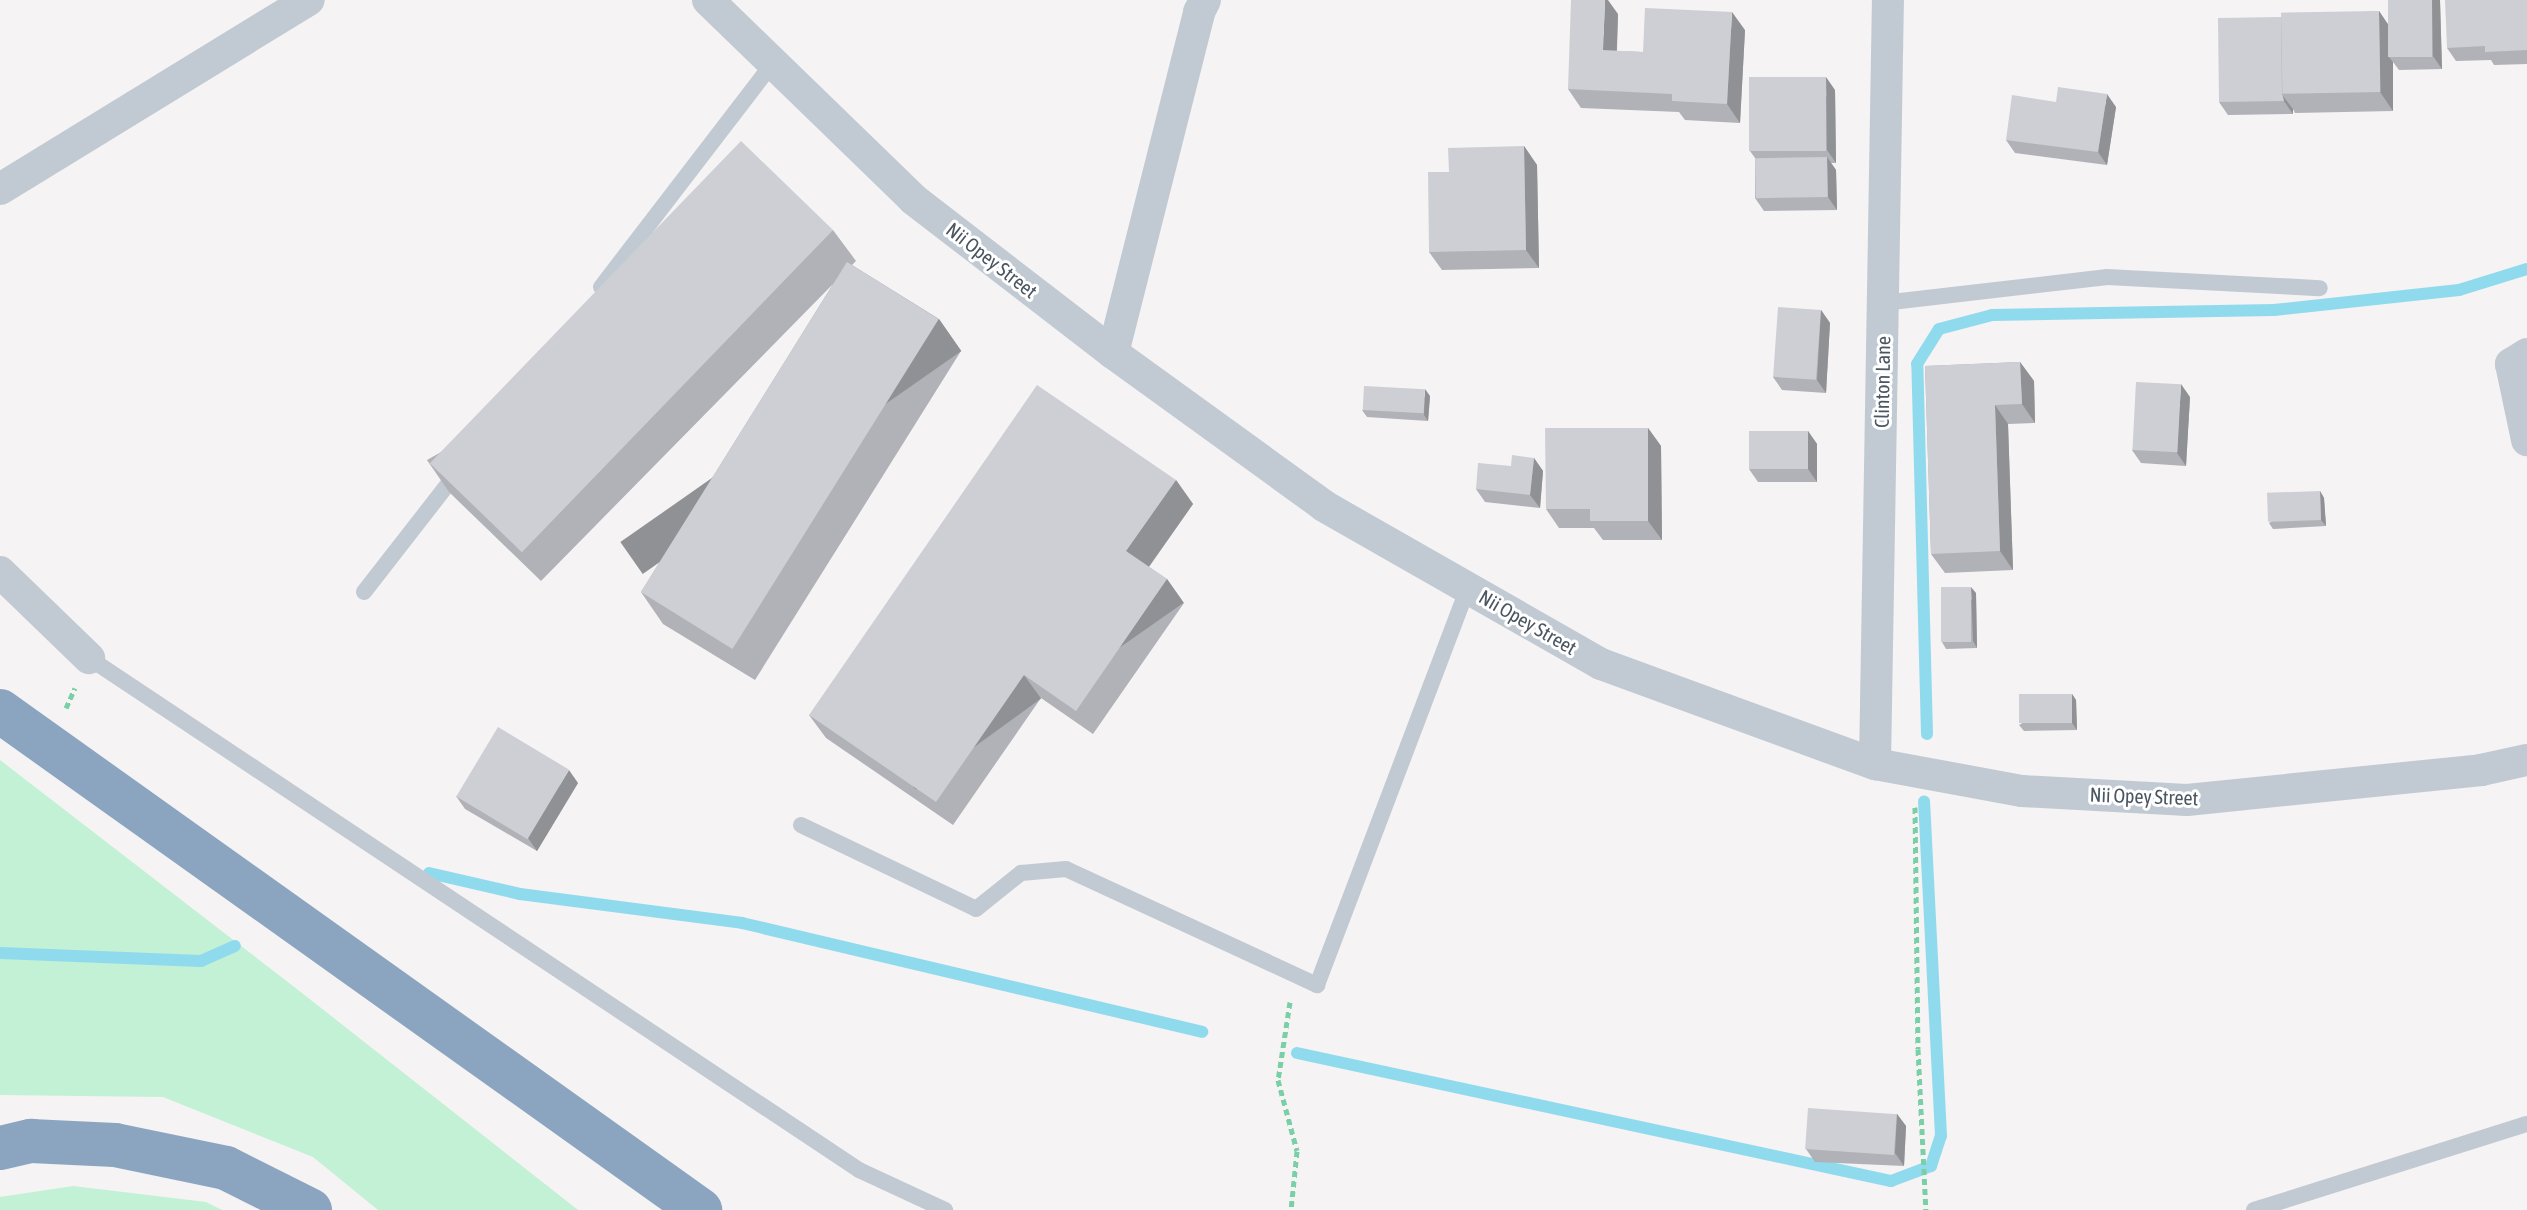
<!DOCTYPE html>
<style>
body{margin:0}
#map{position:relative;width:2527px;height:1210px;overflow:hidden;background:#f5f3f3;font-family:"Asap Condensed",sans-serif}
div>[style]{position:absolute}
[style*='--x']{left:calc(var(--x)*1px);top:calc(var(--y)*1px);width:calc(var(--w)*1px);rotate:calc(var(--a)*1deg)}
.green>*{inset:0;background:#c3f1d5}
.stream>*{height:12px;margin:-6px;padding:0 6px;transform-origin:6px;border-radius:6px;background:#90daee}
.path>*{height:5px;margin-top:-2.5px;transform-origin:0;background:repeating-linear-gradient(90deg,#7ad0a6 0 6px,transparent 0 10px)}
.lane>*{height:16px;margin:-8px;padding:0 8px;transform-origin:8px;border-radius:8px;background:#c1cad2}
.street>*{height:32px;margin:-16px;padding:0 16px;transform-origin:16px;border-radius:16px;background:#c1cad2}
.highway>*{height:44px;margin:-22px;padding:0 22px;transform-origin:22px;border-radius:22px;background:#8ba5c1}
.wall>*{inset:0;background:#b0b2b7}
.shaded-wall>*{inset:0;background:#909195;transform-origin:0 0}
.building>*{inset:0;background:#cdcfd5;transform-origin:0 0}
span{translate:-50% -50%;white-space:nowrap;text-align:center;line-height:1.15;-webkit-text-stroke:6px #fff;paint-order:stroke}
.street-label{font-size:20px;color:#4a5661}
</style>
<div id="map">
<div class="green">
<div style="clip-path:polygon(0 760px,302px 993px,578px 1210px,378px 1210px,313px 1157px,163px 1097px,0 1095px)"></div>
<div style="clip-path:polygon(73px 1186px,206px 1202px,222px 1210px,0 1210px,0 1197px)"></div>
</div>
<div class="stream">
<div style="--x:1927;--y:734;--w:370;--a:-91.5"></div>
<div style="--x:1917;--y:364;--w:41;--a:-57.8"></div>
<div style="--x:1939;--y:329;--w:55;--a:-14.8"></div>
<div style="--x:1992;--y:315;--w:282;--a:-1"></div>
<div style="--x:2274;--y:310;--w:186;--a:-6.2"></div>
<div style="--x:2459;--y:290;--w:71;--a:-17.2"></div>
<div style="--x:429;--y:873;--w:93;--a:13"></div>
<div style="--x:520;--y:894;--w:224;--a:7.4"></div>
<div style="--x:742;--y:923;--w:473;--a:13.3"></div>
<div style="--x:0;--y:953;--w:201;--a:2.3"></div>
<div style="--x:201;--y:961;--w:37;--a:-24"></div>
<div style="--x:1297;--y:1053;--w:608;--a:12.16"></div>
<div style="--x:1891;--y:1181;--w:43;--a:-20.6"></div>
<div style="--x:1931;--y:1166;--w:32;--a:-72"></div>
<div style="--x:1941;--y:1136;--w:335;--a:-92.9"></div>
</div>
<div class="path">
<div style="--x:66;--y:708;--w:22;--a:-66"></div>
<div style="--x:1915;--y:807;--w:242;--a:89.3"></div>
<div style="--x:1918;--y:1049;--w:161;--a:87.2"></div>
<div style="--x:1290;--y:1002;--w:79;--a:98.7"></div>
<div style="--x:1278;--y:1080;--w:73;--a:75"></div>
<div style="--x:1297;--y:1151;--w:59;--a:95.8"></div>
</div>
<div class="lane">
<div style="--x:601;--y:287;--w:282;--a:-52.5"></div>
<div style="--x:1883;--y:303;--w:226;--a:-6.6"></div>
<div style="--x:2107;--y:277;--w:213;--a:3"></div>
<div style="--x:364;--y:592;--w:155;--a:-52.1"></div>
<div style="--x:89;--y:658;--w:925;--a:33.62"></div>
<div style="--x:859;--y:1170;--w:95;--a:24.9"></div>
<div style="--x:801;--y:825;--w:194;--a:25.6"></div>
<div style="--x:976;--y:909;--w:58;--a:-38.7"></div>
<div style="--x:1021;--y:873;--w:45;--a:-5.1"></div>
<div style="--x:1066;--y:869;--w:277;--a:24.8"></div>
<div style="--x:1317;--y:985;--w:425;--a:-69.2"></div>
<div style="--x:2254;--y:1210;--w:286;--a:-17.5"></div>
</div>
<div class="street">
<div style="--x:708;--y:0;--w:286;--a:44.1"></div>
<div style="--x:913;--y:199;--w:252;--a:37.6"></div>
<div style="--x:1113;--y:353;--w:261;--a:35.9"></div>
<div style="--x:1324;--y:506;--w:319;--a:29.7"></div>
<div style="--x:1601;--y:664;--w:292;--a:20.1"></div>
<div style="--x:1875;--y:764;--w:149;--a:10.4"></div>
<div style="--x:2022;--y:791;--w:165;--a:3.1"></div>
<div style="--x:2187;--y:800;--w:296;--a:-5.8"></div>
<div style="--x:2481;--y:770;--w:47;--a:-12.3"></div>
<div style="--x:0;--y:189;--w:362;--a:-31.5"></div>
<div style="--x:1113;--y:353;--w:352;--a:-75.8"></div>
<div style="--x:1199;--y:12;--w:13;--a:-63"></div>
<div style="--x:2527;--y:354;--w:19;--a:148"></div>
<div style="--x:2511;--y:364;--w:78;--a:78.1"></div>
<div style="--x:0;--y:572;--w:124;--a:44"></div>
<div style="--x:1875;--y:764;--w:764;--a:-89.03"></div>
</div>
<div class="highway">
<div style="--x:0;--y:711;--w:860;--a:35.48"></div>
<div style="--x:0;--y:1148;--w:32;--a:-13"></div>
<div style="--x:31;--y:1141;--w:84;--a:2.7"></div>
<div style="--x:115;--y:1145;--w:113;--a:11.7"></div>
<div style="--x:226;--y:1168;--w:94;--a:26.6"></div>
</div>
<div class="wall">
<div style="clip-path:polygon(2440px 0,2442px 69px,2399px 70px,2393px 62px,2393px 111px,2295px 113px,2293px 109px,2293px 114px,2228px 115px,2219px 102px,2281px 17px,2379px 11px,2388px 25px)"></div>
<div style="clip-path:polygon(2527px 0,2527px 64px,2494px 65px,2491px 60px,2456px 61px,2447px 48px)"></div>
<div style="clip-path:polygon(1618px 14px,1617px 51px,1643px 52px,1745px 30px,1740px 123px,1685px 120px,1679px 112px,1581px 108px,1568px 89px)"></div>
<div style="clip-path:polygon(1835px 90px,1836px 163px,1831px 163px,1836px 170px,1837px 210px,1764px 211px,1755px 198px,1755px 158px,1750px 151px)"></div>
<div style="clip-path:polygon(2056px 102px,2116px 107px,2107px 165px,2015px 153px,2006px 140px)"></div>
<div style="clip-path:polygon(1524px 146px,1537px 165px,1539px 268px,1442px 270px,1429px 252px,1449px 172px)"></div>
<div style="clip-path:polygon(833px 230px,856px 261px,852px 265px,939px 319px,961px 351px,755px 680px,663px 624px,641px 592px,833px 284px,541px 581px,449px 492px,427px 460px)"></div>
<div style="clip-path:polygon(1821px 310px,1830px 323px,1826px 393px,1782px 390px,1773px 377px)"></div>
<div style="clip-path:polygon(2020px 362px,2034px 381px,2035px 423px,2008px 424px,2013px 570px,1945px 573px,1931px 554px,1925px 366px)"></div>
<div style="clip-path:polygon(1430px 396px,1428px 421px,1367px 417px,1362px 410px)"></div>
<div style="clip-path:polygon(2190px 397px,2186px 466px,2141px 463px,2132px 450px)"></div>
<div style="clip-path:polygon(1648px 428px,1661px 446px,1662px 540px,1603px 540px,1594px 528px,1559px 528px,1546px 509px)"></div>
<div style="clip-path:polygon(1808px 431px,1817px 444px,1817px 482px,1758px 482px,1749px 469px)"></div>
<div style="clip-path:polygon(1534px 458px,1543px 471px,1540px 508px,1485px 502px,1476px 489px)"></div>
<div style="clip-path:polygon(1176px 480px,1193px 504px,1149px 567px,1167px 579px,1184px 603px,1093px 734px,1041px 698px,953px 825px,826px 738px,809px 715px)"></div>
<div style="clip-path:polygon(2320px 491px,2324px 498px,2326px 526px,2273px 529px,2269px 523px)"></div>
<div style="clip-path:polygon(1976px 593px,1977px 648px,1946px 649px,1942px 642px)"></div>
<div style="clip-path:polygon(2072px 694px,2076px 700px,2077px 730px,2024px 731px,2019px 725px)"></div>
<div style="clip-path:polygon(578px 783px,537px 851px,465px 809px,456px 796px)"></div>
<div style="clip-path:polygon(1897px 1114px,1906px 1126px,1904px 1166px,1815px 1162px,1806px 1149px)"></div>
</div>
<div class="shaded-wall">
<div style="clip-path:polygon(1605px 0,1608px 0,1618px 14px,1616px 69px,1603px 50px)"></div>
<div style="clip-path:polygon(2432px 0,2440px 0,2442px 69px,2433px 56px)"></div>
<div style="clip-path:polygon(2379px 11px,2392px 30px,2389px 57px,2393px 62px,2393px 111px,2380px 92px)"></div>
<div style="clip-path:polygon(1732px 12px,1745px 30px,1740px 123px,1727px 104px)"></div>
<div style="clip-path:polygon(1826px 77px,1835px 90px,1836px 163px,1827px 150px)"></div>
<div style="clip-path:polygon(2107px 94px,2116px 107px,2107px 165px,2098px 152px)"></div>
<div style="clip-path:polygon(2283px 96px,2293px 109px,2293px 114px,2284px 101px)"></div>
<div style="clip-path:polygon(1524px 146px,1537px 165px,1539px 268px,1526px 250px)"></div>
<div style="clip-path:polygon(1827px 157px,1836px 170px,1837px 210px,1828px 197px)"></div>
<div style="clip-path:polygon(1821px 310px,1830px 323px,1826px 393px,1817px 380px)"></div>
<div style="left:939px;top:319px;width:39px;height:389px;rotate:55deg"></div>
<div style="clip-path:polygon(2020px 362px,2034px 381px,2035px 423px,2022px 404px)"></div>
<div style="clip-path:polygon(2181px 384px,2190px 397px,2186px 466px,2177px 453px)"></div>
<div style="clip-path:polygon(1425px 389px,1430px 396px,1428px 421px,1424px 415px)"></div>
<div style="clip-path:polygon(1995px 405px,2008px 424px,2013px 570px,2000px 551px)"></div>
<div style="clip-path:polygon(1648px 428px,1661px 446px,1662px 540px,1648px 521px)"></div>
<div style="clip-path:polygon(1808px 431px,1817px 444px,1817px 482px,1808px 469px)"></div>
<div style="clip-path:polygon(1534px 458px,1543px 471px,1540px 508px,1530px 495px)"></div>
<div style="clip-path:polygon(1176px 480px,1193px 504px,1143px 575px,1126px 551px)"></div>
<div style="clip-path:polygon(2320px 491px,2324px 498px,2326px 526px,2321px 520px)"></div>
<div style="left:1167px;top:579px;width:29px;height:160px;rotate:55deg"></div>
<div style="clip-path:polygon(1971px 587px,1976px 593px,1977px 648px,1973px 641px)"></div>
<div style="left:1024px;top:675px;width:29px;height:155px;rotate:54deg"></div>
<div style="clip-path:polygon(2072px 694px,2076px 700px,2077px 730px,2072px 723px)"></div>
<div style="clip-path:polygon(569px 770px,578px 783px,537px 851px,528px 838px)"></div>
<div style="clip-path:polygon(1897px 1114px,1906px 1126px,1904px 1166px,1895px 1153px)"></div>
</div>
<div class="building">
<div style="clip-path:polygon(1571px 0,1605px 0,1603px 50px,1643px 52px,1645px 8px,1732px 12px,1727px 104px,1672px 101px,1672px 94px,1568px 89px)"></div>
<div style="left:2388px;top:0;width:44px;height:57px"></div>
<div style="clip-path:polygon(2445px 0,2527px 0,2527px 50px,2485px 52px,2485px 46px,2447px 48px)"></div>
<div style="left:2379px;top:11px;width:81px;height:98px;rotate:89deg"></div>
<div style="clip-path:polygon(2281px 17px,2282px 94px,2284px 101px,2219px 102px,2218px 18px)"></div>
<div style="left:1749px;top:77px;width:77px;height:74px"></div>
<div style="clip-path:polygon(2058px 87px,2107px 94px,2098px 152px,2006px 140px,2012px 95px,2056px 102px)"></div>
<div style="left:741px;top:141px;width:128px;height:448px;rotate:44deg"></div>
<div style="clip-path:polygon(1524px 146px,1526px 250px,1429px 252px,1428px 172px,1449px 172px,1448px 148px)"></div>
<div style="left:1827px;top:157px;width:40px;height:72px;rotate:89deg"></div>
<div style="left:847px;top:262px;width:108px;height:389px;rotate:32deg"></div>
<div style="left:1778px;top:307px;width:43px;height:70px;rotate:4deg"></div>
<div style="clip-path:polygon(2020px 362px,2022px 404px,1995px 405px,2000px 551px,1931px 554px,1925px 366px)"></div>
<div style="left:2136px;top:382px;width:45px;height:68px;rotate:3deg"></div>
<div style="clip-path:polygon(1037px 385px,1176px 480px,1126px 551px,1167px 579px,1076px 711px,1024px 675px,936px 802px,809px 715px)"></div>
<div style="left:1364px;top:386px;width:61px;height:24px;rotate:3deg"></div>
<div style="clip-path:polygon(1545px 428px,1648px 428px,1648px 521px,1590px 521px,1590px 509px,1546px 509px)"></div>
<div style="left:1808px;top:431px;width:38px;height:59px;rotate:90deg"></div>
<div style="clip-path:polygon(1512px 455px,1534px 458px,1530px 495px,1476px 489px,1478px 463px,1511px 466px)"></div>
<div style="left:2320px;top:491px;width:29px;height:53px;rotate:88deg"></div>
<div style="left:1941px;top:587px;width:30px;height:55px"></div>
<div style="left:2072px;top:694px;width:29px;height:53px;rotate:90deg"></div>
<div style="left:498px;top:727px;width:83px;height:81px;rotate:31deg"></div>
<div style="left:1808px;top:1108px;width:89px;height:41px;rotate:4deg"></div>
</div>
<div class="street-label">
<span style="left:992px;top:260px;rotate:38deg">Nii Opey Street</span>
<span style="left:1882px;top:382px;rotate:-89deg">Clinton Lane</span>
<span style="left:1528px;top:622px;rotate:30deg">Nii Opey Street</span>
<span style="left:2144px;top:796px;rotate:2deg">Nii Opey Street</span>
</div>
</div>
